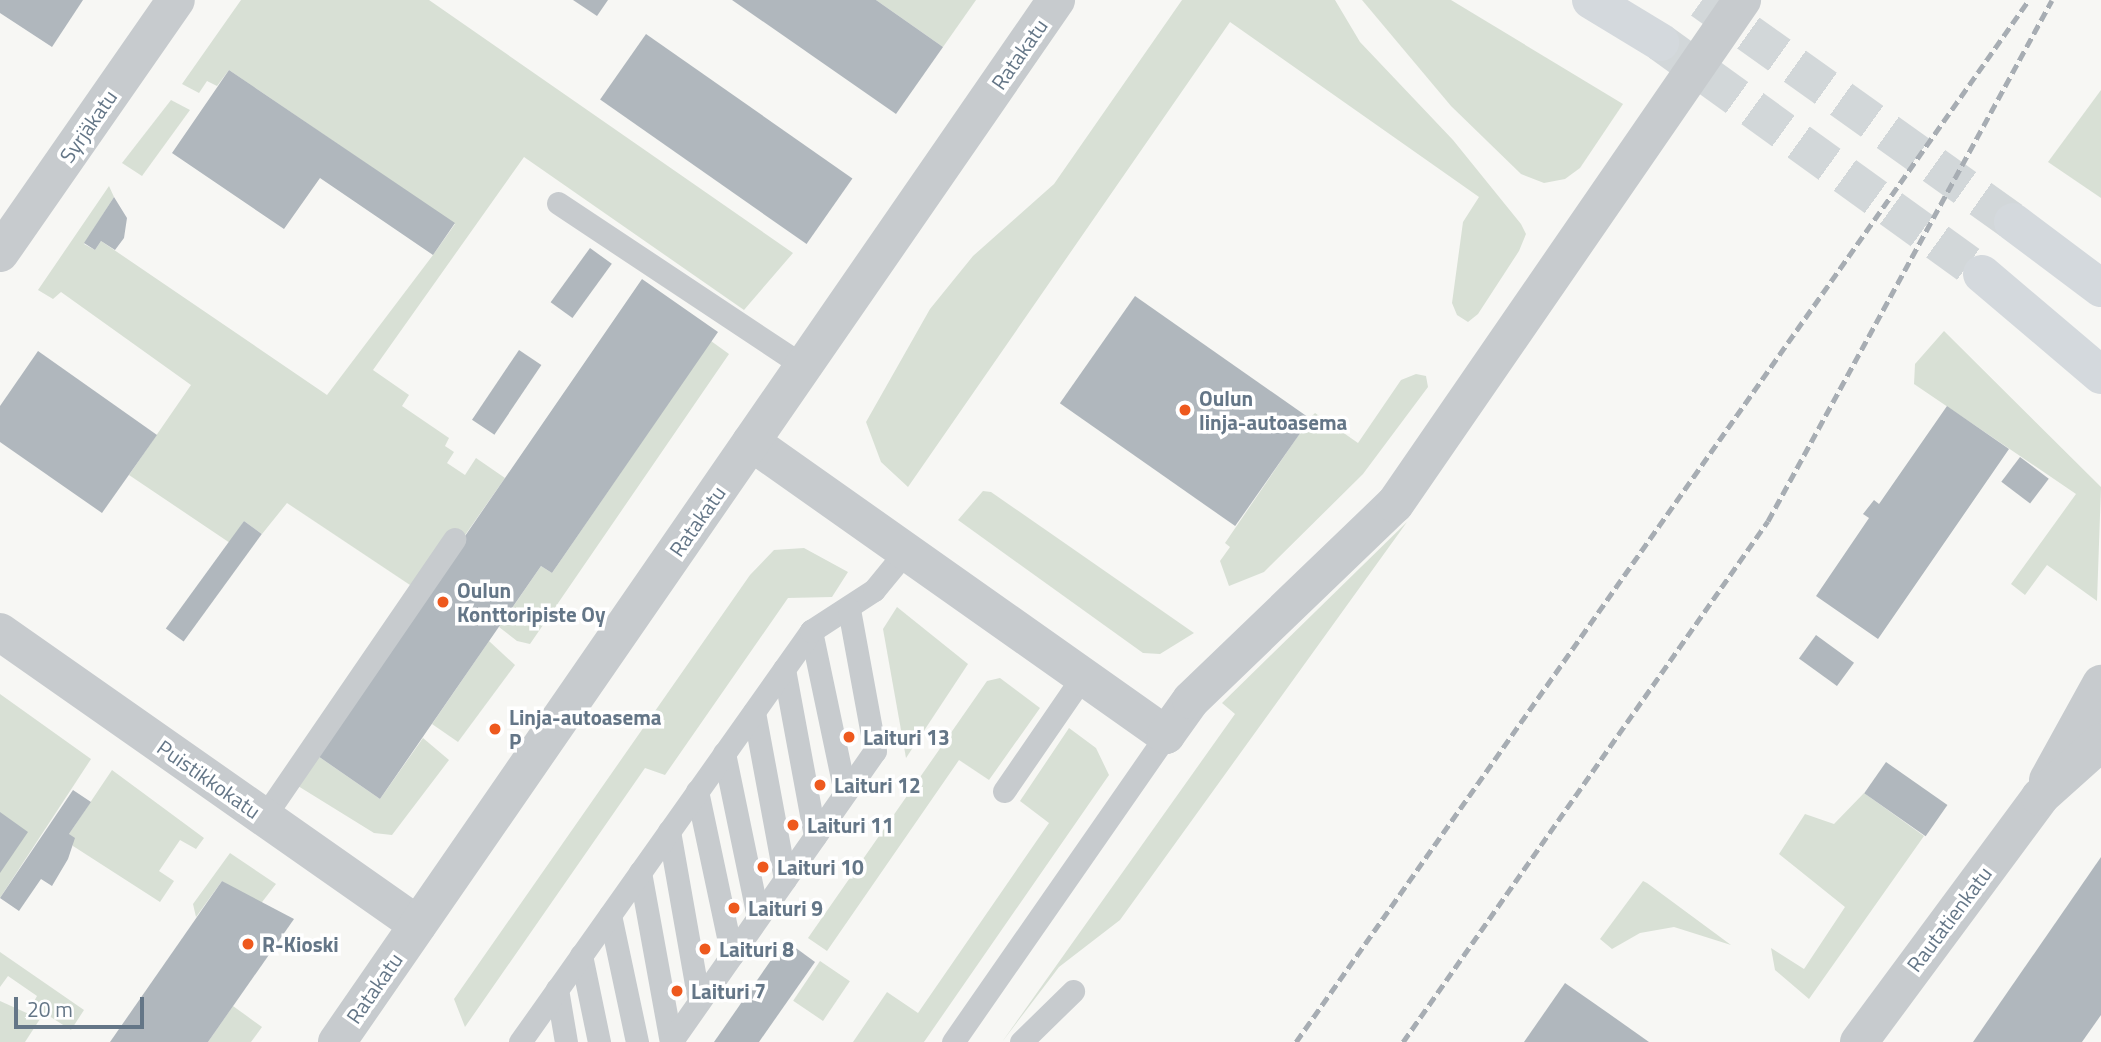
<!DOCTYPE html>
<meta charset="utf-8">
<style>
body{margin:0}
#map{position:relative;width:2101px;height:1042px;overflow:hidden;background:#f7f7f4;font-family:"Titillium Web",sans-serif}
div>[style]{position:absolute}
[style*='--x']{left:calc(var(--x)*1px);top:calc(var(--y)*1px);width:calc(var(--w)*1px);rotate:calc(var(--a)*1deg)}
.green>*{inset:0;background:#d8e0d5;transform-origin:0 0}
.building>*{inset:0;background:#b0b7bd;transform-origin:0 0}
.primary-tunnel>*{height:38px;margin-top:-19px;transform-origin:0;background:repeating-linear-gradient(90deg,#d2d7d9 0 38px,transparent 0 57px)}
.service>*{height:23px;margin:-11.5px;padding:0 11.5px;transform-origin:11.5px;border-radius:11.5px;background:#c7cbce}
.minor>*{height:38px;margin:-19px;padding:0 19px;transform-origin:19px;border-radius:19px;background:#c7cbce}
.tertiary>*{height:38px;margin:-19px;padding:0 19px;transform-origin:19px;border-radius:19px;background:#c7cbce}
.primary>*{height:38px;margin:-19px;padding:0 19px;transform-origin:19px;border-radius:19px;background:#d4d9dd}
.rail>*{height:5px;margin-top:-2.5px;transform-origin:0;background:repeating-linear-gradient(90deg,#a7adb3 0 10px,transparent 0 15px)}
.dots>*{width:19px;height:19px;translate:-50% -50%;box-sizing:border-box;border:4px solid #fff;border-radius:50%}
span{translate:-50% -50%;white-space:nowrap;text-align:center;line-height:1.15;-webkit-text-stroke:7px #fff;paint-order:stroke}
.street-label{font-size:21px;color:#647687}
.poi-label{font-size:21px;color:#647687;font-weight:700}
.left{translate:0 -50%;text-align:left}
.scale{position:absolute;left:14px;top:997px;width:130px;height:32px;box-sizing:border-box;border:4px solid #647687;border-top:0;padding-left:9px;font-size:21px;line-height:24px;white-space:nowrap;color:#647687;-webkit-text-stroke:5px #fff;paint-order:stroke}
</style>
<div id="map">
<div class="green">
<div style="clip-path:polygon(241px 0,429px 0,793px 253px,744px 310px,524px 157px,373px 370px,409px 395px,402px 406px,449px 438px,445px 446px,454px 452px,447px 463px,465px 475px,476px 458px,505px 478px,463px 538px,410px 585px,287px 503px,262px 534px,244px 521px,230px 543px,129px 475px,191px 385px,61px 292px,53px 299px,38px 290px,109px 186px,114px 197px,84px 244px,95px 250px,101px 241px,327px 395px,433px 255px,455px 224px,229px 70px,217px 86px,207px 81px,199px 93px,182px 84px)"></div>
<div style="clip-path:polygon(876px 0,976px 0,943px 47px)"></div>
<div style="clip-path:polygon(1182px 0,1335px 0,1360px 42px,1453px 140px,1521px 224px,1526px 234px,1519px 251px,1478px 314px,1468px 322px,1457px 315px,1452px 303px,1463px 222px,1479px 197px,1230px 22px,908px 487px,881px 462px,866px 422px,930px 309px,973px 256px,1054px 184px)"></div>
<div style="clip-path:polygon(1362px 0,1451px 0,1623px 104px,1580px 168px,1565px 179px,1544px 183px,1521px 174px,1451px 106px)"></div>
<div style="clip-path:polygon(2101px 90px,2101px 198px,2048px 162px)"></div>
<div style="clip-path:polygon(171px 100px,190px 110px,142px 176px,122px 163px)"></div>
<div style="clip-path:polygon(1944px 331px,2101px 487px,2097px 601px,2047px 565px,2025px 595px,2011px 584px,2076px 494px,1914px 384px,1915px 364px)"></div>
<div style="clip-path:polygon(711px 341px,729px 354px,530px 644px,517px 641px,499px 627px,541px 566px,552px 573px)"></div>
<div style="clip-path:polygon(1416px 374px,1426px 376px,1428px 387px,1363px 474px,1264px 572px,1229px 586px,1220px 561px,1230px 547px,1225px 543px,1311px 417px,1315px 413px,1358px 443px,1401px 380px)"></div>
<div style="clip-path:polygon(983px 491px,991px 492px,1194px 633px,1160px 654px,1143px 653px,958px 520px)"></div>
<div style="clip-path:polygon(1407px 522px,1120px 920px,1059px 967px,1002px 1042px,1235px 714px,1222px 703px)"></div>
<div style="clip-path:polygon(804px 548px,848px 572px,832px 597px,788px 598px,665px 775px,645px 768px,465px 1027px,454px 999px,750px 575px,774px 550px)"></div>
<div style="clip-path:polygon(897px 607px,968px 664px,906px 758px,883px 629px)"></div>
<div style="clip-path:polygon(489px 641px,515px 665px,458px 742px,432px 724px)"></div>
<div style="clip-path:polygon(1000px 678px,1040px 708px,989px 780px,959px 760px,827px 951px,808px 938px,987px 681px)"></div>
<div style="clip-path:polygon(0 694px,91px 759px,0 898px)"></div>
<div style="clip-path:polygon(1069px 728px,1096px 748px,1109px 775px,924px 1042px,853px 1042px,887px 992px,918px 1013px,1049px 823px,1020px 801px)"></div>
<div style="clip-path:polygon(423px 738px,449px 760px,392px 835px,374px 833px,298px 786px,315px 754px,380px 799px)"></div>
<div style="clip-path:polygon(112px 770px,204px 838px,196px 849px,180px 840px,159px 871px,174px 881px,160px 902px,73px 846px,69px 834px)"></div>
<div style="clip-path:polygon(1864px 793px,1924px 836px,1809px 999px,1775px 970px,1771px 948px,1804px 969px,1845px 907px,1779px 854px,1805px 814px,1834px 824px)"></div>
<div style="clip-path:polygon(230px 853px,276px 884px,259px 906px,222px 881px,196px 917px,193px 904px)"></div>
<div style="clip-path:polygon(1643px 881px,1647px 883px,1731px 945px,1674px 927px,1640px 933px,1612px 949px,1600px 939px)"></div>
<div style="clip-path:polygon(0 952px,84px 1010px,71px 1030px,32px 1005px,37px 996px,8px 976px,0 987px)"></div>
<div style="left:820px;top:961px;width:36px;height:48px;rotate:34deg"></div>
<div style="clip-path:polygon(0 1001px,40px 1019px,25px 1042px,0 1042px)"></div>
<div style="clip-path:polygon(233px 1006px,262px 1027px,251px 1042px,208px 1042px)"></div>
</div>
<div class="building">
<div style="clip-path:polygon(0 0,83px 0,52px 47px,0 13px)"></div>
<div style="clip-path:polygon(573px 0,608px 0,597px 16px)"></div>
<div style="clip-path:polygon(732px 0,876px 0,943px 47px,896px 114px)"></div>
<div style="left:646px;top:34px;width:252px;height:80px;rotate:35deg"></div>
<div style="clip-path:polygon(229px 70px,455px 223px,433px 255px,320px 178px,284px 229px,172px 153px)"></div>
<div style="clip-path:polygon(114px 197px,127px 218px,124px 238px,115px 250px,101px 241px,95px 250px,84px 243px)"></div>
<div style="left:590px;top:248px;width:27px;height:67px;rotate:36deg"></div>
<div style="clip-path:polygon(642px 279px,718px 332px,552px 573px,541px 566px,380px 799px,315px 754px)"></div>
<div style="left:1135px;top:296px;width:214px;height:131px;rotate:35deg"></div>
<div style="left:519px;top:350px;width:27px;height:84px;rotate:34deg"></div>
<div style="clip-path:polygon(38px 351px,157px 435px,102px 513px,0 442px,0 406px)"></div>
<div style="clip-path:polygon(1947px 406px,2009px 449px,1878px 639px,1816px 596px,1869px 518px,1863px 514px,1874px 500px,1879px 504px)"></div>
<div style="left:2020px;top:457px;width:36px;height:31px;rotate:37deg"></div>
<div style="left:244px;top:521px;width:22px;height:133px;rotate:36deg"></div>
<div style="left:1816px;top:635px;width:47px;height:29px;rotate:36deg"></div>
<div style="left:1886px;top:762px;width:75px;height:38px;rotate:35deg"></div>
<div style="clip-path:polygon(73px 790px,91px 802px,69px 834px,75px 838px,68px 859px,52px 886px,41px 879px,19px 911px,0 898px)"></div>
<div style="clip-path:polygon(0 812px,28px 832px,0 873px)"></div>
<div style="clip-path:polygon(2101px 857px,2101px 1015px,2082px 1042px,1973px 1042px)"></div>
<div style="clip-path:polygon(222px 881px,294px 919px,208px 1042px,110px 1042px)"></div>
<div style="clip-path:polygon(785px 940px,815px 962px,759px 1042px,714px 1042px)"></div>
<div style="clip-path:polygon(1565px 983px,1608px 1013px,1649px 1042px,1524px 1042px)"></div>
</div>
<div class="primary-tunnel">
<div style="--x:1702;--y:0;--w:382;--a:35.5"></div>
<div style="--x:1660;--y:42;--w:397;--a:35.8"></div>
</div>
<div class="service">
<div style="--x:558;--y:203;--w:294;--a:33.6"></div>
<div style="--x:811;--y:631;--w:165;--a:78.1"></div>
<div style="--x:784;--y:669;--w:170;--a:79.5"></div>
<div style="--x:754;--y:712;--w:170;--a:79.5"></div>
<div style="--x:724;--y:753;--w:167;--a:78.3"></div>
<div style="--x:697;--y:791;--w:168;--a:78"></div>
<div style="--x:1004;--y:791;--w:140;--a:-55.5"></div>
<div style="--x:264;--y:817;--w:337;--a:-55.6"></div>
<div style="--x:669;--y:831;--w:173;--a:80"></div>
<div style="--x:640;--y:872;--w:173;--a:79.7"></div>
<div style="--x:610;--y:915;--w:130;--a:78"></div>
<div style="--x:581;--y:955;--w:89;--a:78.3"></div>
<div style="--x:557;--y:989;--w:54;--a:80.4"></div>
<div style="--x:520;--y:1042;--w:504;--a:-54.7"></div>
<div style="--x:811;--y:631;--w:75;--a:-33.1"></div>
<div style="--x:874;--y:590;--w:50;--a:-50.6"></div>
<div style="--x:671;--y:1042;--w:355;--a:-55"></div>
<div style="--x:875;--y:751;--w:144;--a:-100.4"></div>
<div style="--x:953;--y:1042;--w:374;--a:-55.2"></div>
<div style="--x:1021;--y:1042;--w:73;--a:-44.4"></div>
</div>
<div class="minor">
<div style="--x:0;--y:253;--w:308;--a:-55.2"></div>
<div style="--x:751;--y:442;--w:508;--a:35.22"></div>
<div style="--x:1166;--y:735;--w:43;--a:-54.5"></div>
<div style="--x:1191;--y:700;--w:283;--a:-43.9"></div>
<div style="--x:1395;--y:504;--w:612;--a:-55.45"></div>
<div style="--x:0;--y:632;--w:510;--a:35.03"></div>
</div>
<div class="tertiary">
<div style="--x:2048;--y:780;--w:110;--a:-61.1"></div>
<div style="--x:337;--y:1042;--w:1266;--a:-55.39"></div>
<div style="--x:1859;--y:1042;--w:305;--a:-53.5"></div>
<div style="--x:2040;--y:797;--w:82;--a:-42"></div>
</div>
<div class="primary">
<div style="--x:1591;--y:0;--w:81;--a:31.3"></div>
<div style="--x:2013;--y:222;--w:110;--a:36.9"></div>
<div style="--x:1982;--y:274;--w:156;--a:40.3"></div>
</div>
<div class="rail">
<div style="--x:1296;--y:1042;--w:1274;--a:-54.88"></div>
<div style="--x:1403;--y:1042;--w:636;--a:-54.99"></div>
<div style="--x:1768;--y:521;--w:593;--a:-61.4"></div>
</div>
<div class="dots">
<div style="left:1185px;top:410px;background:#ee591e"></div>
<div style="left:443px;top:602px;background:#ee591e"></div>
<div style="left:495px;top:729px;background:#ee591e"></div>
<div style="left:849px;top:737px;background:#ee591e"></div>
<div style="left:820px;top:785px;background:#ee591e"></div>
<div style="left:793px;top:825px;background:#ee591e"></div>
<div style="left:763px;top:867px;background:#ee591e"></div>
<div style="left:734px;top:908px;background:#ee591e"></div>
<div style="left:248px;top:944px;background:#ee591e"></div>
<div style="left:705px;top:949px;background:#ee591e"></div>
<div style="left:677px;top:991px;background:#ee591e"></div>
</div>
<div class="street-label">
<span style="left:1019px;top:54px;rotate:-55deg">Ratakatu</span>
<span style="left:88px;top:126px;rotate:-55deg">Syrjäkatu</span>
<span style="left:697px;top:521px;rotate:-55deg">Ratakatu</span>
<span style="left:209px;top:779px;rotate:35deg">Puistikkokatu</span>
<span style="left:1949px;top:919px;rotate:-53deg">Rautatienkatu</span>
<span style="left:374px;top:988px;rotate:-55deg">Ratakatu</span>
</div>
<div class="poi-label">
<span class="left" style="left:1199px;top:410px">Oulun<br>linja-autoasema</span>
<span class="left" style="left:457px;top:602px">Oulun<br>Konttoripiste Oy</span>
<span class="left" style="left:509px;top:729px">Linja-autoasema<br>P</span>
<span class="left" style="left:863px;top:737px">Laituri 13</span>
<span class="left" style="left:834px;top:785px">Laituri 12</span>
<span class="left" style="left:807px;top:825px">Laituri 11</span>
<span class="left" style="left:777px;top:867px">Laituri 10</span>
<span class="left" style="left:748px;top:908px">Laituri 9</span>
<span class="left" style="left:262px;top:944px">R-Kioski</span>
<span class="left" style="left:719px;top:949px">Laituri 8</span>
<span class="left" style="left:691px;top:991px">Laituri 7</span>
</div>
<div class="scale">20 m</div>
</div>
